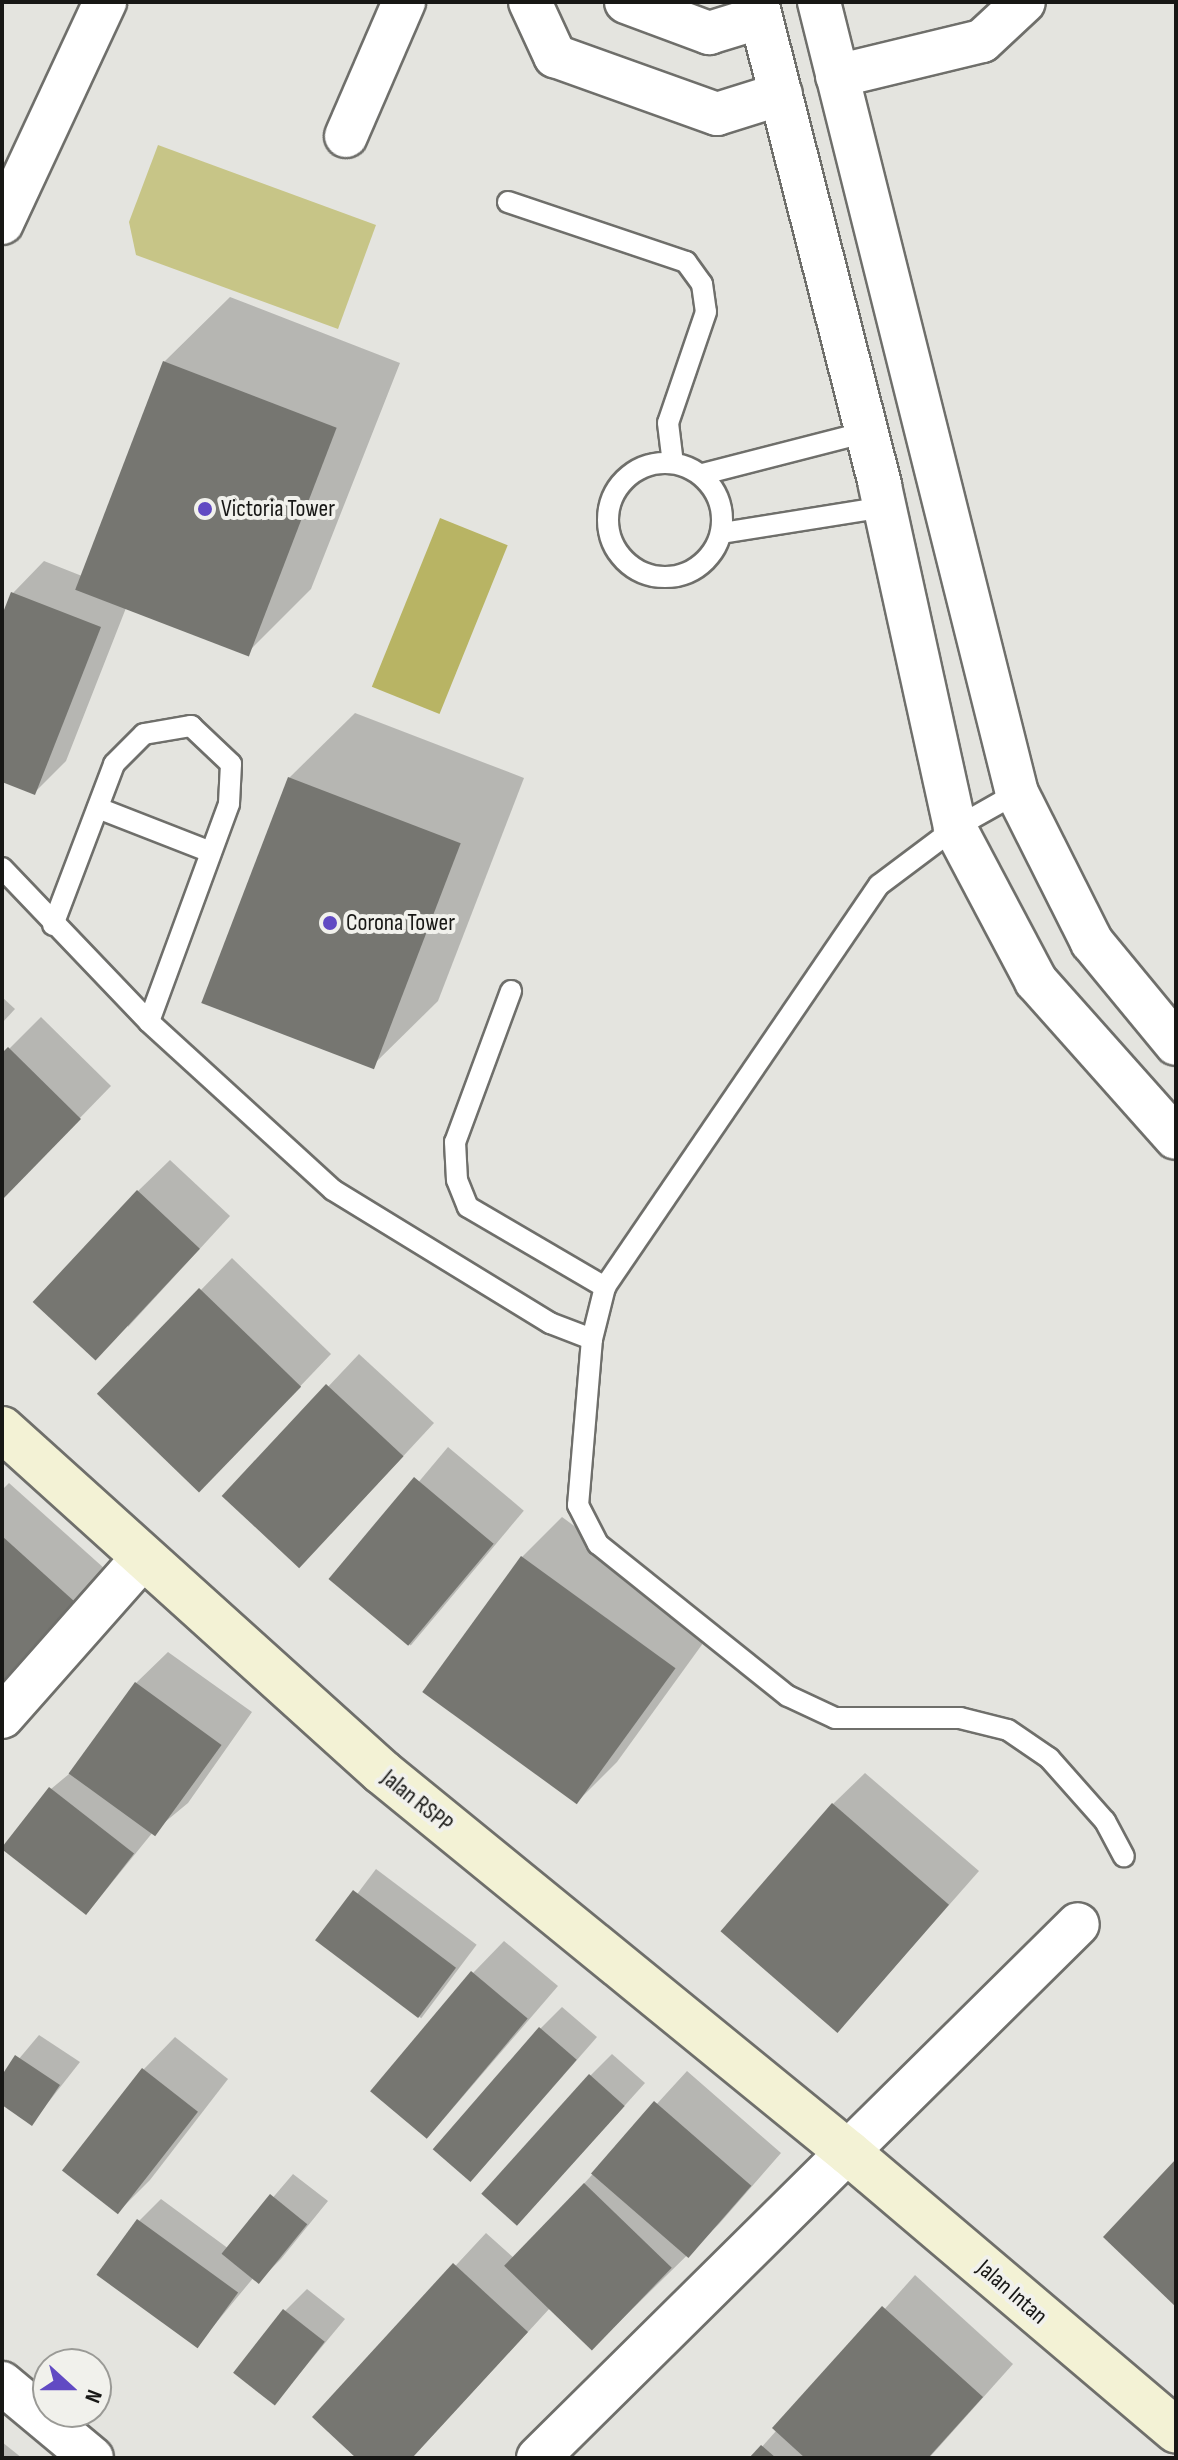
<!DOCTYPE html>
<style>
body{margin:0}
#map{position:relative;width:1178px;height:2460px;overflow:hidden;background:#e4e4df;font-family:"Sofia Sans Condensed",sans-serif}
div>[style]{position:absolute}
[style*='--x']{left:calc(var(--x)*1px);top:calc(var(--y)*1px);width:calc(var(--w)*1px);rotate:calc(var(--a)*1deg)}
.green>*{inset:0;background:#c7c587}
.water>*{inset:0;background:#b8b464;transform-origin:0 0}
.shadow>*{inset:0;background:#0003;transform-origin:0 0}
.building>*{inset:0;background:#767671;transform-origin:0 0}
.roads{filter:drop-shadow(2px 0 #6f6f6b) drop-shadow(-2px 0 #6f6f6b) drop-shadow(0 2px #6f6f6b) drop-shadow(0 -2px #6f6f6b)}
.lane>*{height:20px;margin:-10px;padding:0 10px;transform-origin:10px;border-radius:10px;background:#fff}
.lane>.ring{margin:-10px;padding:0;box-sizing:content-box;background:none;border:20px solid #fff;border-radius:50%}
.street>*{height:42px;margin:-21px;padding:0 21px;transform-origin:21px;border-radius:21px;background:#fff}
.secondary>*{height:44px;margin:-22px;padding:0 22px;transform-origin:22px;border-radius:22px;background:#f3f2d5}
.dots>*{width:22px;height:22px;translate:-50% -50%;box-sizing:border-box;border:4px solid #f1f1ec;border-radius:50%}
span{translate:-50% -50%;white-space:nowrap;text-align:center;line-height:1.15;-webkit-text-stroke:8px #f1f1ec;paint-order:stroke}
.poi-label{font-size:24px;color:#171715}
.left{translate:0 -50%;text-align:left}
.street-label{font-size:24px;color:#171715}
.frame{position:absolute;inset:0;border:4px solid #171715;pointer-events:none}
.north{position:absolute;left:32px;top:2348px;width:80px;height:80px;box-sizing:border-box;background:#f1f1ec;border:2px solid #9a9a96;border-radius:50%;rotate:111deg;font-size:22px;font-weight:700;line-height:32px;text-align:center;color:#171715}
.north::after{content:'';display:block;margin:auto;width:28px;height:36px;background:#614ac3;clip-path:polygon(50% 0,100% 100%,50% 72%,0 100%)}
</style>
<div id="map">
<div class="green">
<div style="clip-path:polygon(158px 145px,376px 225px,338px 329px,136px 255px,129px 222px)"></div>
</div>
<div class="water">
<div style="left:440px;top:518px;width:73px;height:182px;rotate:22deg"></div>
</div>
<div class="shadow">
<div style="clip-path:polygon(230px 297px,400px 363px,311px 589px,246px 654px,126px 608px,66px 761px,34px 793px,2px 780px,2px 621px,13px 593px,44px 561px,82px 576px,164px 362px)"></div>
<div style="clip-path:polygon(355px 713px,524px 778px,438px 1001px,372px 1066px,289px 778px)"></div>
<div style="clip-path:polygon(2px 997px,15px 1009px,2px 1023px)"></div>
<div style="clip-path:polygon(41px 1017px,111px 1086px,2px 1198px,2px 1056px)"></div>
<div style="clip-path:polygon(170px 1160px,230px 1216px,128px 1327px,138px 1191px)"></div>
<div style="clip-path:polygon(232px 1258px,331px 1354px,231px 1459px,100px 1394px)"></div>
<div style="clip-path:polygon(359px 1354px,434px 1423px,331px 1534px,225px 1496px)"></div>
<div style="left:448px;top:1447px;width:99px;height:176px;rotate:40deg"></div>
<div style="clip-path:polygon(9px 1483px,105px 1569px,2px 1682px,2px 1490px)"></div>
<div style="clip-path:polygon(562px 1517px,714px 1628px,617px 1762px,577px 1802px,522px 1557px)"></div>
<div style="clip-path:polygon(168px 1652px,252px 1712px,188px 1803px,153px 1832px,88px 1912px,51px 1789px,75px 1769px,136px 1683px)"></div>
<div style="clip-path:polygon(865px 1773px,979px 1871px,839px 2030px,833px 1804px)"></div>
<div style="left:376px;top:1869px;width:126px;height:92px;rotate:37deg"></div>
<div style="clip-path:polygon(504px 1941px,558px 1986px,428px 2137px,473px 1973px)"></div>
<div style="clip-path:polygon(562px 2007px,597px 2037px,472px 2180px,540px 2029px)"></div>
<div style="clip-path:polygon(39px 2035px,80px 2062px,32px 2123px,2px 2103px,2px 2079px)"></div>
<div style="clip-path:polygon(175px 2037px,228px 2079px,150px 2180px,119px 2211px,65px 2170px,144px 2069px)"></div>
<div style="clip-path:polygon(612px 2054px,645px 2083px,518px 2224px,590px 2076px)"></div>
<div style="clip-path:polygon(687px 2071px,781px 2153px,719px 2224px,614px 2327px,550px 2308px,412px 2458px,359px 2458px,315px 2417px,486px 2233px,515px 2259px)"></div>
<div style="clip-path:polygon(293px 2174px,328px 2201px,281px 2259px,259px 2281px,254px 2277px,197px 2346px,139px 2221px,161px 2199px,229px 2249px)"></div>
<div style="clip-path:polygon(915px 2275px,1013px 2364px,929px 2458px,752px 2458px)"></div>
<div style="clip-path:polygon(307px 2289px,345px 2319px,275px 2403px,285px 2311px)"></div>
<div style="clip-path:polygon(2px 2442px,22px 2458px,2px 2458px)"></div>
</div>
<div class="building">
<div style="left:163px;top:361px;width:186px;height:245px;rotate:21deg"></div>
<div style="clip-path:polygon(11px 592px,101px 627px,35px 795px,2px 782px,2px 615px)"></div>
<div style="left:288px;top:777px;width:185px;height:242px;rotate:21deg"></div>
<div style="clip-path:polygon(8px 1047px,81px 1119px,2px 1200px,2px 1053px)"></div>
<div style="left:137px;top:1190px;width:86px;height:153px;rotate:43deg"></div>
<div style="left:199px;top:1288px;width:142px;height:147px;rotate:44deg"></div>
<div style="left:326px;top:1384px;width:106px;height:153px;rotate:43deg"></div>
<div style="left:414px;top:1477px;width:104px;height:133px;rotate:40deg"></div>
<div style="clip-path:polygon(2px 1536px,75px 1602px,2px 1684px)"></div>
<div style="left:521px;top:1556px;width:191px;height:168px;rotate:36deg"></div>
<div style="left:135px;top:1682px;width:107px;height:113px;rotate:36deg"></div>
<div style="left:49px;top:1787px;width:108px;height:78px;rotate:38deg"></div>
<div style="left:832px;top:1803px;width:155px;height:170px;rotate:41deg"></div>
<div style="left:353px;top:1890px;width:129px;height:63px;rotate:37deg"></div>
<div style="left:471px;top:1971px;width:74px;height:157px;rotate:40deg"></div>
<div style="left:539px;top:2027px;width:50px;height:162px;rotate:41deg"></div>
<div style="clip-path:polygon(15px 2055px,60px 2085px,32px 2126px,2px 2105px,2px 2075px)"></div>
<div style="left:142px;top:2068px;width:71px;height:130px;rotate:38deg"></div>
<div style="left:589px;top:2074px;width:48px;height:161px;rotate:42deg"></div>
<div style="left:654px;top:2101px;width:129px;height:96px;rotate:41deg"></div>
<div style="clip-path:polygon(1176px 2159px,1176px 2307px,1103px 2237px)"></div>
<div style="left:584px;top:2183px;width:122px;height:115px;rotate:44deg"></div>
<div style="left:270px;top:2194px;width:48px;height:77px;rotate:39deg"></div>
<div style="left:137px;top:2219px;width:125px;height:69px;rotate:36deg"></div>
<div style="clip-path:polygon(453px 2263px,528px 2332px,412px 2458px,356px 2458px,312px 2417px)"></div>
<div style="clip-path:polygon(882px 2306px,983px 2397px,928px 2458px,805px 2458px,772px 2428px)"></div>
<div style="left:283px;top:2309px;width:53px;height:81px;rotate:38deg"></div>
<div style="clip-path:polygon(761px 2445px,776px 2458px,749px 2458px)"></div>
</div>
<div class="roads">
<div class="lane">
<div style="--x:508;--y:202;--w:188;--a:18.6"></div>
<div style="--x:686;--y:262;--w:27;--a:54"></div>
<div style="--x:702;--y:284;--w:28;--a:82"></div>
<div style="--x:706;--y:312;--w:117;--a:108.9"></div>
<div style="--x:668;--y:423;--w:38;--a:83"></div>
<div class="ring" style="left:608px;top:463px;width:94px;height:94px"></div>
<div style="--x:703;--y:474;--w:168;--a:-14.4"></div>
<div style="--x:722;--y:533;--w:164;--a:-9.1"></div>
<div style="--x:1017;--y:793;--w:71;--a:150.6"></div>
<div style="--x:955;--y:828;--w:95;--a:143.1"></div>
<div style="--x:879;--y:885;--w:486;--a:124.3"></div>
<div style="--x:605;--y:1287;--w:54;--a:104"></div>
<div style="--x:592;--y:1339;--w:167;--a:94.8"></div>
<div style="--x:578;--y:1505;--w:44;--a:62.9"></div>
<div style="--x:598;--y:1544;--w:243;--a:38.7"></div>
<div style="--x:788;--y:1696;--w:52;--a:25.1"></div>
<div style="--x:835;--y:1718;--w:125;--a:0"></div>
<div style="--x:960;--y:1718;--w:49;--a:14"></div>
<div style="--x:1008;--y:1730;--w:50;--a:34.3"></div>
<div style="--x:1049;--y:1758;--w:84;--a:48.4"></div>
<div style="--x:1105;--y:1821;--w:40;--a:62"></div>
<div style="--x:98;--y:808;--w:121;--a:21.3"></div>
<div style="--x:2;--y:868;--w:213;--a:46.3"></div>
<div style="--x:149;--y:1022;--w:249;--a:42.4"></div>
<div style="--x:333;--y:1190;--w:255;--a:31.5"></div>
<div style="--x:550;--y:1323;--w:45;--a:20.9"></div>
<div style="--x:53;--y:925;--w:172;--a:-69.2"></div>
<div style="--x:114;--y:764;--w:42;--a:-45"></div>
<div style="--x:144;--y:734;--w:48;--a:-9.7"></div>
<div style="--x:191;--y:726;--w:55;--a:43.5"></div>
<div style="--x:231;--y:764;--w:40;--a:92.9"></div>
<div style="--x:229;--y:804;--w:232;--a:110.2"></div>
<div style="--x:511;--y:991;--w:161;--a:110.3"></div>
<div style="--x:455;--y:1142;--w:38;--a:87"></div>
<div style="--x:457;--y:1180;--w:29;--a:68"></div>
<div style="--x:468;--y:1207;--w:159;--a:30.3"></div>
</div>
<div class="street">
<div style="--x:530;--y:2;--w:60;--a:65.2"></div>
<div style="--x:555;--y:56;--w:172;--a:19.7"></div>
<div style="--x:717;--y:114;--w:67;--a:-17.4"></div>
<div style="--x:626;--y:2;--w:89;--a:20.5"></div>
<div style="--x:709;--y:33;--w:54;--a:-17.1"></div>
<div style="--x:757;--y:2;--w:499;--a:75.7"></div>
<div style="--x:880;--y:486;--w:350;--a:77.6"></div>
<div style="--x:955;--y:828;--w:173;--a:62.1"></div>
<div style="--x:1036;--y:981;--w:210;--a:48.3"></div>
<div style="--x:819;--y:2;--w:815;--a:75.95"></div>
<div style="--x:1017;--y:793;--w:167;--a:63.3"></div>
<div style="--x:1092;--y:942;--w:132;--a:50.5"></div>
<div style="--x:837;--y:76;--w:149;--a:-13.6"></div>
<div style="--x:982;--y:41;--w:57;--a:-42.9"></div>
<div style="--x:346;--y:136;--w:146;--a:-66.6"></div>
<div style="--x:2;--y:223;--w:244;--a:-65"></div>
<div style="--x:2;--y:1717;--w:211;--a:-48.5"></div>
<div style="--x:2;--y:2383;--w:117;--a:39.8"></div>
<div style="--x:538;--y:2458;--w:759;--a:-44.68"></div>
</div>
<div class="secondary">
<div style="--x:2;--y:1429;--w:512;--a:42.07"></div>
<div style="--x:382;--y:1772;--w:603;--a:39.21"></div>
<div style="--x:849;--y:2153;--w:429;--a:40.3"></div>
</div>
</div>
<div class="dots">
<div style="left:205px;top:509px;background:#614ac3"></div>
<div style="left:330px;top:923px;background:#614ac3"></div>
</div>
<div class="poi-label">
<span class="left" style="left:221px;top:509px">Victoria Tower</span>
<span class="left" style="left:346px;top:923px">Corona Tower</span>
</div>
<div class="street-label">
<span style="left:417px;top:1801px;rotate:39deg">Jalan RSPP</span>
<span style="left:1012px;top:2292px;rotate:41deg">Jalan Intan</span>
</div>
<div class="frame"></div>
<div class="north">N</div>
</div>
